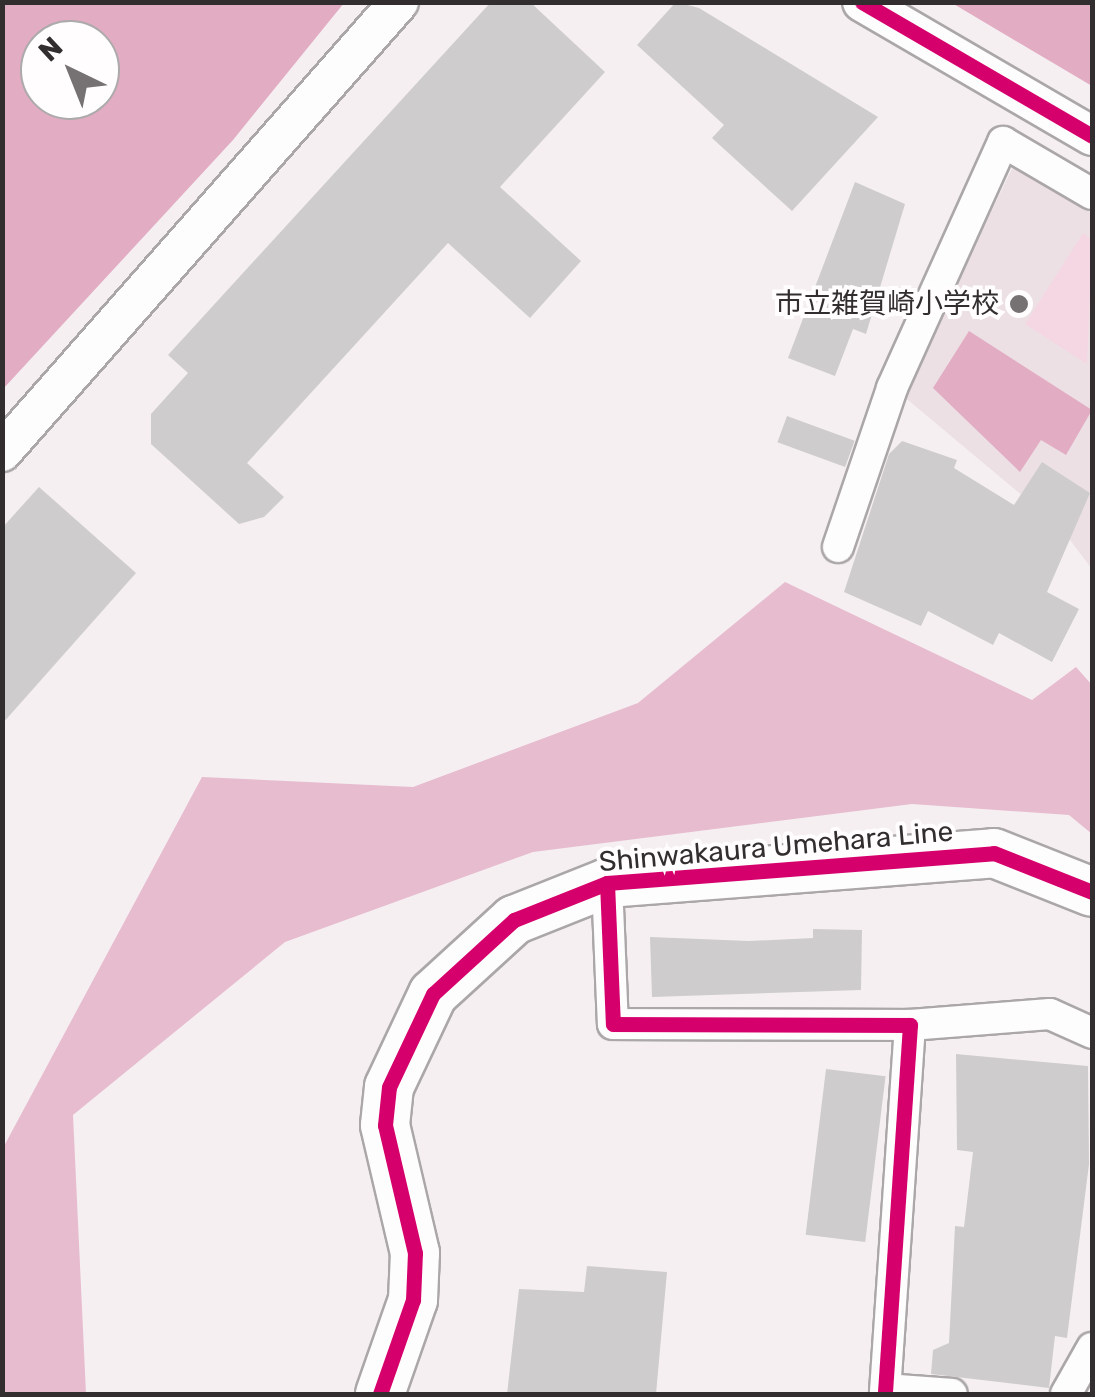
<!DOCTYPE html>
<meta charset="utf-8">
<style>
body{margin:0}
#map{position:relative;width:1095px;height:1397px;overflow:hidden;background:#f5eff2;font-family:Rubik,"Noto Sans JP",sans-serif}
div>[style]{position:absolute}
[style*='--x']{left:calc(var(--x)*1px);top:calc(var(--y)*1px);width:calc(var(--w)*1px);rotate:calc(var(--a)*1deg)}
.built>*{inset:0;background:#ece0e4}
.green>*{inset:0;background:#f4d7e3}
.forest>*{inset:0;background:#e7bcce}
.water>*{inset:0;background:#e2acc3}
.building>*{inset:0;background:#cecccc;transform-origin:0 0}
.roads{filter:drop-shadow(2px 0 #aba7a9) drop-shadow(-2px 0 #aba7a9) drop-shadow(0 2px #aba7a9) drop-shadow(0 -2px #aba7a9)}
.minor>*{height:30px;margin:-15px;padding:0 15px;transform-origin:15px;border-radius:15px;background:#fefdfd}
.tertiary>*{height:38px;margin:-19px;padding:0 19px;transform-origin:19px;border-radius:19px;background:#fefdfd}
.primary>*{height:48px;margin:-24px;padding:0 24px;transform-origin:24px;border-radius:24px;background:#fefdfd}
.cycleway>*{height:15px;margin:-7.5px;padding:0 7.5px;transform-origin:7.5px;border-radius:7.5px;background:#d6006c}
.dots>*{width:28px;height:28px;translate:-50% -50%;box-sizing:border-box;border:5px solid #fffdfd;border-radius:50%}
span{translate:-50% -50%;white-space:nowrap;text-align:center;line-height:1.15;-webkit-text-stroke:8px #fffdfd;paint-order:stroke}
.poi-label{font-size:28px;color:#322e30}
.right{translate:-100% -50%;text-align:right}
.street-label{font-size:28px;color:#322e30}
.frame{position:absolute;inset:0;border:5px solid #322e30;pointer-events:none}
.north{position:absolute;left:20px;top:20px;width:100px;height:100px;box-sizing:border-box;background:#fffdfd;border:2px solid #adaaab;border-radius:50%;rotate:317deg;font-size:28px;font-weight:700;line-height:40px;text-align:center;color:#322e30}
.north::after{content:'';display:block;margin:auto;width:35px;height:45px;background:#767274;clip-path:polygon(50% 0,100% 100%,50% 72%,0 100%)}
</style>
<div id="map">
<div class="built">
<div style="clip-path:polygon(1013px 167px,1092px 213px,1092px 569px,1061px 528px,902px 395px)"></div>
</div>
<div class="green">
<div style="clip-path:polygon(1083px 233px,1092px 240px,1087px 364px,1025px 324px)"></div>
</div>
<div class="forest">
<div style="clip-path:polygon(785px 582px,1032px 700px,1076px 667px,1092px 685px,1092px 834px,1069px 815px,912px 804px,533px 852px,285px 942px,73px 1115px,86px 1394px,3px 1394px,3px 1148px,202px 777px,413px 787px,638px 703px)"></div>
</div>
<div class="water">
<div style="clip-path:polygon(evenodd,3px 2px,344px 3px,233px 140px,3px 389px,3px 2px,40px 40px,100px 40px,100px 100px,40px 100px,40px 40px)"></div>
<div style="clip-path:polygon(952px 3px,1092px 3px,1092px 86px)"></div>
<div style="clip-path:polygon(969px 331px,1092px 410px,1066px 455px,1041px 440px,1020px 472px,933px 388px)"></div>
</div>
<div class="building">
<div style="clip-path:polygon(491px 2px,530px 2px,605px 72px,500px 187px,581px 261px,530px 318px,448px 243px,247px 463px,284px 497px,264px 517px,239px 524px,151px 444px,151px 414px,188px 373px,168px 355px)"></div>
<div style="clip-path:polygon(676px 2px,699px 8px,878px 117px,792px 211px,712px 138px,724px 125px,637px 45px)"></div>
<div style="clip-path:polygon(855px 182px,905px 204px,866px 334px,853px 329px,835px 376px,788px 358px)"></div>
<div style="left:787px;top:416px;width:72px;height:28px;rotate:20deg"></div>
<div style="clip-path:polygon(902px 441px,957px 460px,954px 468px,1014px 505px,1042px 462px,1090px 493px,1047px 592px,1079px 609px,1052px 662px,999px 633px,993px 645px,928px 611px,921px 626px,844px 592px,889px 454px)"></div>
<div style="clip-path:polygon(39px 487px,136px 573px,2px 724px,2px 528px)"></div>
<div style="clip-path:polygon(813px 929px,862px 930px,861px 990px,652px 997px,650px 937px,749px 941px,813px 938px)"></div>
<div style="clip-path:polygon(956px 1054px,1088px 1066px,1089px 1164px,1067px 1338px,1055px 1336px,1049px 1388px,931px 1374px,933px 1350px,949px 1343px,955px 1226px,964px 1227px,973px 1152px,957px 1150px)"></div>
<div style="left:826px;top:1069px;width:60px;height:167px;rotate:7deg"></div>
<div style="clip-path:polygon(587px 1266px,667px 1272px,656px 1394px,507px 1394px,519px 1289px,584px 1292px)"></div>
</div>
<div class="roads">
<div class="minor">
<div style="--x:838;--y:547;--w:168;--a:-71.2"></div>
<div style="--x:892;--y:388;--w:270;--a:-65.7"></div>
<div style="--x:1003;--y:142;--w:103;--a:30.3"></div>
<div style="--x:607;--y:883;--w:141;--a:87.6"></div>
<div style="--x:613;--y:1024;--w:297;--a:0.2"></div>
<div style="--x:910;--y:1025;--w:370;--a:93.9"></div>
<div style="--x:910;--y:1025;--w:140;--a:-4.5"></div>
<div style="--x:1050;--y:1014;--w:46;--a:24.3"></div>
<div style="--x:886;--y:1389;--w:66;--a:4.3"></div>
<div style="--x:1066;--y:1394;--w:53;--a:-60.5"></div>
</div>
<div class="tertiary">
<div style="--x:862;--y:2;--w:266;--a:30.2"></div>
<div style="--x:2;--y:452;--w:600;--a:-48.58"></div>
</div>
<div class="primary">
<div style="--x:380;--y:1394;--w:100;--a:-70.7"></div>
<div style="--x:413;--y:1300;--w:47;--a:-87.6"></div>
<div style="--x:415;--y:1253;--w:131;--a:-103.2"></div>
<div style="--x:385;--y:1125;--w:38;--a:-84"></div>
<div style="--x:389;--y:1087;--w:103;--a:-64.7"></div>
<div style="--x:433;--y:994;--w:110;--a:-42.4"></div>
<div style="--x:514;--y:920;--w:100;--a:-21.7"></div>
<div style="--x:607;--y:883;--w:388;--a:-4.4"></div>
<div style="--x:994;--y:853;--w:105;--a:21.7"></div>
</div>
</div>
<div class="cycleway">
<div style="--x:862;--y:2;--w:266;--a:30.2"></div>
<div style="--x:607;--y:883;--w:141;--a:87.6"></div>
<div style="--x:613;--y:1024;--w:297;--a:0.2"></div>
<div style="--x:910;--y:1025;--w:370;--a:93.9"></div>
<div style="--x:380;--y:1394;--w:100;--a:-70.7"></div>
<div style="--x:413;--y:1300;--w:47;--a:-87.6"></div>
<div style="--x:415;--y:1253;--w:131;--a:-103.2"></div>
<div style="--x:385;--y:1125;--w:38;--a:-84"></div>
<div style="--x:389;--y:1087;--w:103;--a:-64.7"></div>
<div style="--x:433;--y:994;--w:110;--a:-42.4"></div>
<div style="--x:514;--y:920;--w:100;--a:-21.7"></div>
<div style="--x:607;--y:883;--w:388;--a:-4.4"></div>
<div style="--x:994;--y:853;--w:105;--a:21.7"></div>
</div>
<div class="dots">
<div style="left:1019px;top:304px;background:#767274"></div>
</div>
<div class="poi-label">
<span class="right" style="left:999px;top:304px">市立雑賀崎小学校</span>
</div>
<div class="street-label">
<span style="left:776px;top:847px;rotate:-5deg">Shinwakaura Umehara Line</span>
</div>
<div class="frame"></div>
<div class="north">N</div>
</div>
